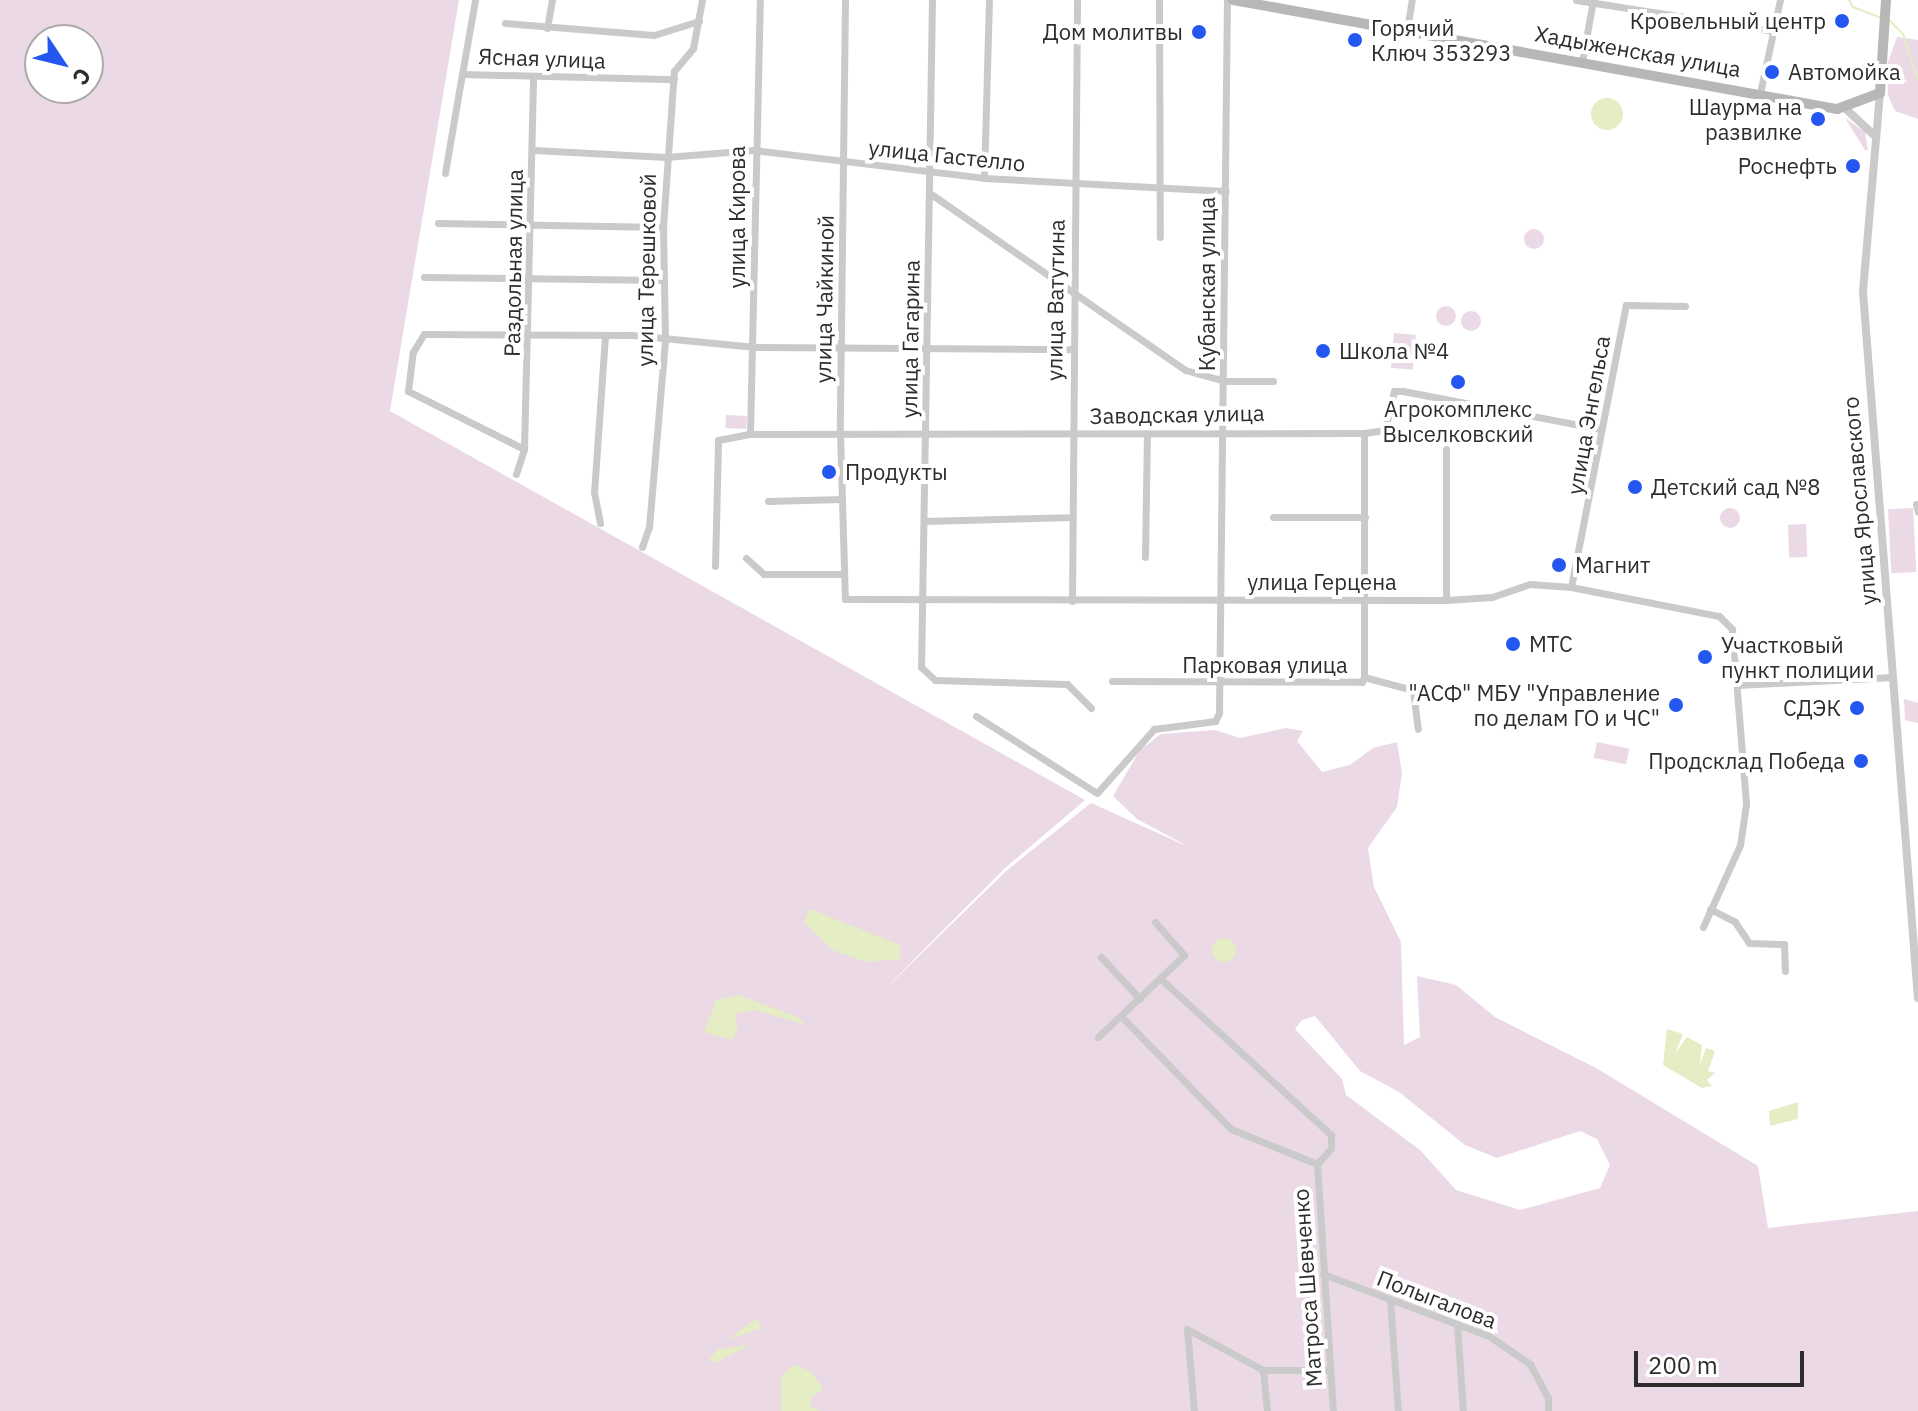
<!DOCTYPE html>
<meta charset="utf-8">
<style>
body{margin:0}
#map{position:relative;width:1918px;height:1411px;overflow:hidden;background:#fff;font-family:"IBM Plex Sans",sans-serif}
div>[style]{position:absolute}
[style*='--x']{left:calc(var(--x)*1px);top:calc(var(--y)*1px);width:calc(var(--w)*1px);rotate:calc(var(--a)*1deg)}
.green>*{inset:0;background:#ebd9e6;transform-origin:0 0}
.round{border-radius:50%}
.water>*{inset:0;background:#e4edc3}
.stream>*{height:2px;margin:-1px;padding:0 1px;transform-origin:1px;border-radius:1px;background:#e4edc3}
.minor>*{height:7px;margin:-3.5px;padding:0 3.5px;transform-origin:3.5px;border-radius:3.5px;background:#cacaca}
.tertiary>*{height:8px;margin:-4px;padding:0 4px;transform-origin:4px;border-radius:4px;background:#cacaca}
.secondary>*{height:10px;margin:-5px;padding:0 5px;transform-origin:5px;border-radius:5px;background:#b7b7b7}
.dots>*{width:22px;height:22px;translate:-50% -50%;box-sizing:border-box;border:4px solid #fff;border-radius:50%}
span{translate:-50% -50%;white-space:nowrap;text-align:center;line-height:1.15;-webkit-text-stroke:8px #fff;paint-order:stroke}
.poi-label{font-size:22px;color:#2d2d2d}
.right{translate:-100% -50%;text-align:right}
.left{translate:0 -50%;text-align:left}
.street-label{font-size:22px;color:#2d2d2d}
.north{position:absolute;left:24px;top:24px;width:80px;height:80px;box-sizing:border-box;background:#fff;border:2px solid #ababab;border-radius:50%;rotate:125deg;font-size:22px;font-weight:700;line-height:32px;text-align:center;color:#2d2d2d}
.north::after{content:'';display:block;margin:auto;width:28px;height:36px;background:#2357ef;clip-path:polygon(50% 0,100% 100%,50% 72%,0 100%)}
.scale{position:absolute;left:1634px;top:1351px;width:170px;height:36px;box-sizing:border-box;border:4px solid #2d2d2d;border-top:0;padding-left:10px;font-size:24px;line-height:28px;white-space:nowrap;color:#2d2d2d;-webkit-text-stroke:6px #fff;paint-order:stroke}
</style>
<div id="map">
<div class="green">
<div style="clip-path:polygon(evenodd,0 0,459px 0,390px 411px,1085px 800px,1004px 869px,874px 1000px,1006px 871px,1091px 803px,1189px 847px,1137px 819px,1113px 796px,1140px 750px,1161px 734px,1215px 730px,1240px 738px,1286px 728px,1303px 731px,1297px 741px,1322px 772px,1350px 765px,1373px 748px,1397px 742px,1402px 773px,1397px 807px,1368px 848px,1374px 887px,1401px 942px,1404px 1045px,1420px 1037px,1417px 976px,1456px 985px,1495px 1017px,1596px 1068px,1758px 1166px,1768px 1228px,1918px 1211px,1918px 1411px,0 1411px,0 0,40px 40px,88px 40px,88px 88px,40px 88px,40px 40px,0 0,1315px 1016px,1360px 1071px,1399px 1092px,1465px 1145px,1497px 1158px,1580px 1131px,1597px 1139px,1610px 1165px,1600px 1188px,1520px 1210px,1456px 1190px,1420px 1150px,1346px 1095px,1342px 1079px,1295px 1029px,1302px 1020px,1315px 1016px)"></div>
<div style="clip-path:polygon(1897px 37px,1918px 40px,1918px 119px,1895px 111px,1888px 95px,1887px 65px)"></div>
<div style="clip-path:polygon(1845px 118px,1865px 132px,1868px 150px,1865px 150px)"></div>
<div class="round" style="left:1524px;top:229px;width:20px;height:20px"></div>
<div class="round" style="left:1436px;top:306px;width:20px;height:20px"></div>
<div class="round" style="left:1461px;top:311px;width:20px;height:20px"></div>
<div style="left:1394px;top:333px;width:22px;height:35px;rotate:5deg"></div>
<div style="left:726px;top:415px;width:21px;height:13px;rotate:3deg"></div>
<div class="round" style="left:1720px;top:508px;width:20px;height:20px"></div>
<div style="left:1913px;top:508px;width:64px;height:25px;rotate:87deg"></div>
<div style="left:1806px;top:524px;width:33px;height:18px;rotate:88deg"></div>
<div style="clip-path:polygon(1904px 699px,1918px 703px,1918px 723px,1905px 720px)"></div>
<div style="left:1597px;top:742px;width:33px;height:16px;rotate:12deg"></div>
</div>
<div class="water">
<div class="round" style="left:1591px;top:98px;width:32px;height:32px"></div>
<div style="clip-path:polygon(810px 909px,900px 945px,901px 959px,866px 962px,833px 950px,804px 922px)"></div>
<div class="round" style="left:1212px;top:938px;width:24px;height:24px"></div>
<div style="clip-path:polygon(739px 995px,797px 1017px,806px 1025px,755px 1010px,734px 1014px,738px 1029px,732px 1040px,704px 1032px,716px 1000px)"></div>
<div style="clip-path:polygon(1667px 1029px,1683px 1034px,1675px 1054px,1687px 1037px,1702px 1045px,1700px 1065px,1706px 1048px,1715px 1051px,1708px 1071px,1715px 1073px,1707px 1080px,1712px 1086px,1702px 1088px,1663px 1065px)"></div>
<div style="clip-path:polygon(1798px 1102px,1798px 1119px,1770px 1126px,1769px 1111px)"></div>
<div style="clip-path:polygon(758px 1320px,761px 1328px,727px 1340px,753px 1321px)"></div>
<div style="clip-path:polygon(751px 1345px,714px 1363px,709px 1359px,718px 1349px)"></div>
<div style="clip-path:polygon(795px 1364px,811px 1372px,823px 1389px,810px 1399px,812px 1408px,823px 1411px,781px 1411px,781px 1376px)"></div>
</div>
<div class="stream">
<div style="--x:1849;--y:0;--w:8;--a:60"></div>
<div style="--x:1853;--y:7;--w:31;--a:21"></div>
<div style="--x:1889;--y:20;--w:20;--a:45"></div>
<div style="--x:1903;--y:34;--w:48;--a:71.9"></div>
</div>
<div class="minor">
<div style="--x:845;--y:0;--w:433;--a:90.7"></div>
<div style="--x:840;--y:433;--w:166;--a:88.3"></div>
<div style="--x:845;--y:599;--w:601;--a:0.1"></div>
<div style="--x:1446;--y:600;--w:46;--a:-3.7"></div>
<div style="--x:1492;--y:597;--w:40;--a:-18.9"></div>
<div style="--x:1530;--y:584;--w:41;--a:4.2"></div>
<div style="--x:1571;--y:587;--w:151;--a:11.1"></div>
<div style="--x:1719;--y:616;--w:18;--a:45"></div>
<div style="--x:1732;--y:629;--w:176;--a:85.4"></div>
<div style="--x:1746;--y:804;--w:41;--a:98.3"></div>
<div style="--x:1740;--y:845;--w:90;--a:114.3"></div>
<div style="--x:932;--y:0;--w:667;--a:90.94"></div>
<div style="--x:921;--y:667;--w:19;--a:43"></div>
<div style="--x:935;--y:680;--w:132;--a:1.7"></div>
<div style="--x:1067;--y:684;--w:34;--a:45"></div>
<div style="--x:1159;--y:0;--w:237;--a:89.8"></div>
<div style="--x:1576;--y:0;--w:199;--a:8.9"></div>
<div style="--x:505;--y:23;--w:149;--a:4.6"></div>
<div style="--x:654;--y:35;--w:47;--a:-17.3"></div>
<div style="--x:547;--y:28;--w:28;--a:-80"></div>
<div style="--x:1407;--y:30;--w:30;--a:-81"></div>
<div style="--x:1582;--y:62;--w:63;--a:-79.9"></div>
<div style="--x:462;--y:74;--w:75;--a:-80"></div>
<div style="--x:1760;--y:93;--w:95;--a:-77.9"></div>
<div style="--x:534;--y:150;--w:132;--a:3"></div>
<div style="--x:666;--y:157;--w:88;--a:-4.5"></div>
<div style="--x:754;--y:150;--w:232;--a:6.9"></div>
<div style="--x:984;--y:178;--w:242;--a:3.1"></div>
<div style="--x:445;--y:173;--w:100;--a:-80.3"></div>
<div style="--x:462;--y:74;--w:212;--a:1.4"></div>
<div style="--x:984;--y:178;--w:178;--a:-88.4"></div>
<div style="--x:931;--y:194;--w:309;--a:34.7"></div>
<div style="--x:1185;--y:370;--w:41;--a:15.4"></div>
<div style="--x:1225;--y:381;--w:48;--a:0"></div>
<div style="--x:438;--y:223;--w:225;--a:1"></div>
<div style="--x:424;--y:277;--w:240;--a:0.7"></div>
<div style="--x:1364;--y:433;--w:244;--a:90"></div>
<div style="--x:750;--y:434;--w:434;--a:-88.7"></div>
<div style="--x:524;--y:449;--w:372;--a:-88.6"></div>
<div style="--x:1446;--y:449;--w:151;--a:90"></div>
<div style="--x:516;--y:474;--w:26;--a:-72"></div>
<div style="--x:524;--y:449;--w:130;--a:-153.4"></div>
<div style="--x:408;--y:391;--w:39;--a:-83"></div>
<div style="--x:413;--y:352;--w:21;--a:-59"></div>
<div style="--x:424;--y:334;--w:208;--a:0.3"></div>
<div style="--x:632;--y:335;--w:124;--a:5.6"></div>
<div style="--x:755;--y:347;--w:318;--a:0.4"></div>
<div style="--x:768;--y:501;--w:74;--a:-1.5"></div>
<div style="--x:1916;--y:504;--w:8;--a:76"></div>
<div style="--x:1273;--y:517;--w:92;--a:0"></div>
<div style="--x:924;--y:521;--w:148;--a:-1.5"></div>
<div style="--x:600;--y:523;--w:31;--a:-101"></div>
<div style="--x:594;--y:493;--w:156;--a:-86"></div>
<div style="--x:642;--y:547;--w:21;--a:-71"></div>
<div style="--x:649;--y:527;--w:188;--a:-85.1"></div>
<div style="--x:665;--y:340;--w:113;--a:-91"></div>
<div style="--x:663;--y:227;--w:156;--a:-86"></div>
<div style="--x:674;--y:71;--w:30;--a:-50"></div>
<div style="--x:693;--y:48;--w:49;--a:-79.4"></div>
<div style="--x:1145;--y:557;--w:123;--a:-89.1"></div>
<div style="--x:746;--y:558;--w:24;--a:42"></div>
<div style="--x:764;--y:574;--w:78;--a:0"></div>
<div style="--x:715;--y:566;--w:126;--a:-88.6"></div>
<div style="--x:718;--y:440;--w:33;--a:-11"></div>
<div style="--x:750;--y:434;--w:614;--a:-0.09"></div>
<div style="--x:1364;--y:433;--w:21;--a:-8"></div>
<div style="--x:1385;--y:430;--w:40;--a:-77"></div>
<div style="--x:1394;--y:391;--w:9;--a:0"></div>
<div style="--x:1403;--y:391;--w:202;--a:10.9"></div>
<div style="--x:1571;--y:587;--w:287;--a:-79"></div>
<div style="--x:1626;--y:305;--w:59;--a:1"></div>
<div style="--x:1072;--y:601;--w:601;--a:-89.52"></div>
<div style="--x:1112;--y:681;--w:250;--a:0.2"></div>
<div style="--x:1362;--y:682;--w:5;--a:-68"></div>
<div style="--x:1364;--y:677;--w:51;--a:14.9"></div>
<div style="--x:1413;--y:690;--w:39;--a:83"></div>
<div style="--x:1738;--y:685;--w:155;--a:-3"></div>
<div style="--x:976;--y:716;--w:143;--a:32.5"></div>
<div style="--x:1097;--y:793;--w:86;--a:-48.3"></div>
<div style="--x:1154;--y:729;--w:62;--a:-7.5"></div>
<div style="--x:1215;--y:721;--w:9;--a:-63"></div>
<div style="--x:1219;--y:713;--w:713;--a:-89.36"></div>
<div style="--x:1710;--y:909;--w:28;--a:27"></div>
<div style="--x:1735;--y:922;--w:25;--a:56"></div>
<div style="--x:1749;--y:943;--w:35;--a:2"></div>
<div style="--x:1784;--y:944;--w:27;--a:88"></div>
<div style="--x:1101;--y:957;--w:57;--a:47.1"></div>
<div style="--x:1161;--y:979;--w:231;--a:42.5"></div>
<div style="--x:1331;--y:1135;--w:13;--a:90"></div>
<div style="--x:1331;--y:1148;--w:21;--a:131"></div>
<div style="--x:1122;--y:1017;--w:156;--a:45.8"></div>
<div style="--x:1231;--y:1129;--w:93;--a:22.1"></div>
<div style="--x:1098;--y:1037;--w:119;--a:-43.6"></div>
<div style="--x:1184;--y:955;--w:44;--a:-131.3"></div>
<div style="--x:1317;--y:1164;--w:248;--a:86.3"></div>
<div style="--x:1323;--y:1274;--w:177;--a:20.5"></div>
<div style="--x:1489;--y:1336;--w:50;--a:34.3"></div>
<div style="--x:1530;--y:1364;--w:38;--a:62"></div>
<div style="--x:1548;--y:1398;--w:13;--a:90"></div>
<div style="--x:1390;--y:1300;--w:111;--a:85.9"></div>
<div style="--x:1457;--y:1324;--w:87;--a:86.1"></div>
<div style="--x:1187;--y:1329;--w:86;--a:28.3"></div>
<div style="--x:1263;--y:1370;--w:67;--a:0"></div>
<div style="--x:1187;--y:1329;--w:82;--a:85.1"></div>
<div style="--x:1263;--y:1370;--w:41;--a:84.4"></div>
</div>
<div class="tertiary">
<div style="--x:1880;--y:93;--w:200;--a:94.9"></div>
<div style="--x:1863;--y:292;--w:708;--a:85.55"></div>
<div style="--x:1846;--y:109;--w:41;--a:43"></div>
</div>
<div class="secondary">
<div style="--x:1233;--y:0;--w:614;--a:10.23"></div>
<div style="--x:1837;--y:109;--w:46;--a:-20.4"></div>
<div style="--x:1880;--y:93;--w:93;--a:-86.3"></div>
</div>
<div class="dots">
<div style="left:1842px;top:21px;background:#2357ef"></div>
<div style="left:1199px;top:32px;background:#2357ef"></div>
<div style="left:1355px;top:40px;background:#2357ef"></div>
<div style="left:1772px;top:72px;background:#2357ef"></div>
<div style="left:1818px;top:119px;background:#2357ef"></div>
<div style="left:1853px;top:166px;background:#2357ef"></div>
<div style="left:1323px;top:351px;background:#2357ef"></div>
<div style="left:1458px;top:382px;background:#2357ef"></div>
<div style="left:829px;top:472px;background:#2357ef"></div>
<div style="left:1635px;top:487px;background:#2357ef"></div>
<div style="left:1559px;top:565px;background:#2357ef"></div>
<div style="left:1513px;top:644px;background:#2357ef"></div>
<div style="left:1705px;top:657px;background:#2357ef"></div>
<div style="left:1676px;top:705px;background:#2357ef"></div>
<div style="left:1857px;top:708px;background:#2357ef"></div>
<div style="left:1861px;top:761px;background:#2357ef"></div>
</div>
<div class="poi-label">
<span class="right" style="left:1826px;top:21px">Кровельный центр</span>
<span class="left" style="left:1371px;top:40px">Горячий<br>Ключ 353293</span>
<span class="right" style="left:1183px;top:32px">Дом молитвы</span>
<span class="left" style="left:1788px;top:72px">Автомойка</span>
<span class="right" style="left:1802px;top:119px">Шаурма на<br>развилке</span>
<span class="right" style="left:1837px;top:166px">Роснефть</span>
<span class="left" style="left:1339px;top:351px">Школа №4</span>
<span style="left:1458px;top:421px">Агрокомплекс<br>Выселковский</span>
<span class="left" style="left:845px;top:472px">Продукты</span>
<span class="left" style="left:1651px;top:487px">Детский сад №8</span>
<span class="left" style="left:1575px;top:565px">Магнит</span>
<span class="left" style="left:1529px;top:644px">МТС</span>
<span class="left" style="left:1721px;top:657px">Участковый<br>пункт полиции</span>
<span class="right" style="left:1660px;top:705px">"АСФ" МБУ "Управление<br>по делам ГО и ЧС"</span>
<span class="right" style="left:1841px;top:708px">СДЭК</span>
<span class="right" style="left:1845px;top:761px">Продсклад Победа</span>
</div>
<div class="street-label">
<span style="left:1638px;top:51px;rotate:10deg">Хадыженская улица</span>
<span style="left:542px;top:58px;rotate:2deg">Ясная улица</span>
<span style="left:947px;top:155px;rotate:6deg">улица Гастелло</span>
<span style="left:737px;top:217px;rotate:-90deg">улица Кирова</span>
<span style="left:513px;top:263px;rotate:-89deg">Раздольная улица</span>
<span style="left:646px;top:270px;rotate:-89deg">улица Терешковой</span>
<span style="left:1207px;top:284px;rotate:-90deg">Кубанская улица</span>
<span style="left:824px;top:299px;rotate:-89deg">улица Чайкиной</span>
<span style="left:1055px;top:300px;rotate:-89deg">улица Ватутина</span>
<span style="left:910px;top:339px;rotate:-89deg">улица Гагарина</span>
<span style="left:1177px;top:414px;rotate:-1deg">Заводская улица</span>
<span style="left:1588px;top:415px;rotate:-80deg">улица Энгельса</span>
<span style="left:1859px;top:501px;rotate:-95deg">улица Ярославского</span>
<span style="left:1322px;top:582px">улица Герцена</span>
<span style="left:1265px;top:665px">Парковая улица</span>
<span style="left:1307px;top:1288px;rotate:-94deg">Матроса Шевченко</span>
<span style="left:1437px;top:1299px;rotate:21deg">Полыгалова</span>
</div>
<div class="north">С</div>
<div class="scale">200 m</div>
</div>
